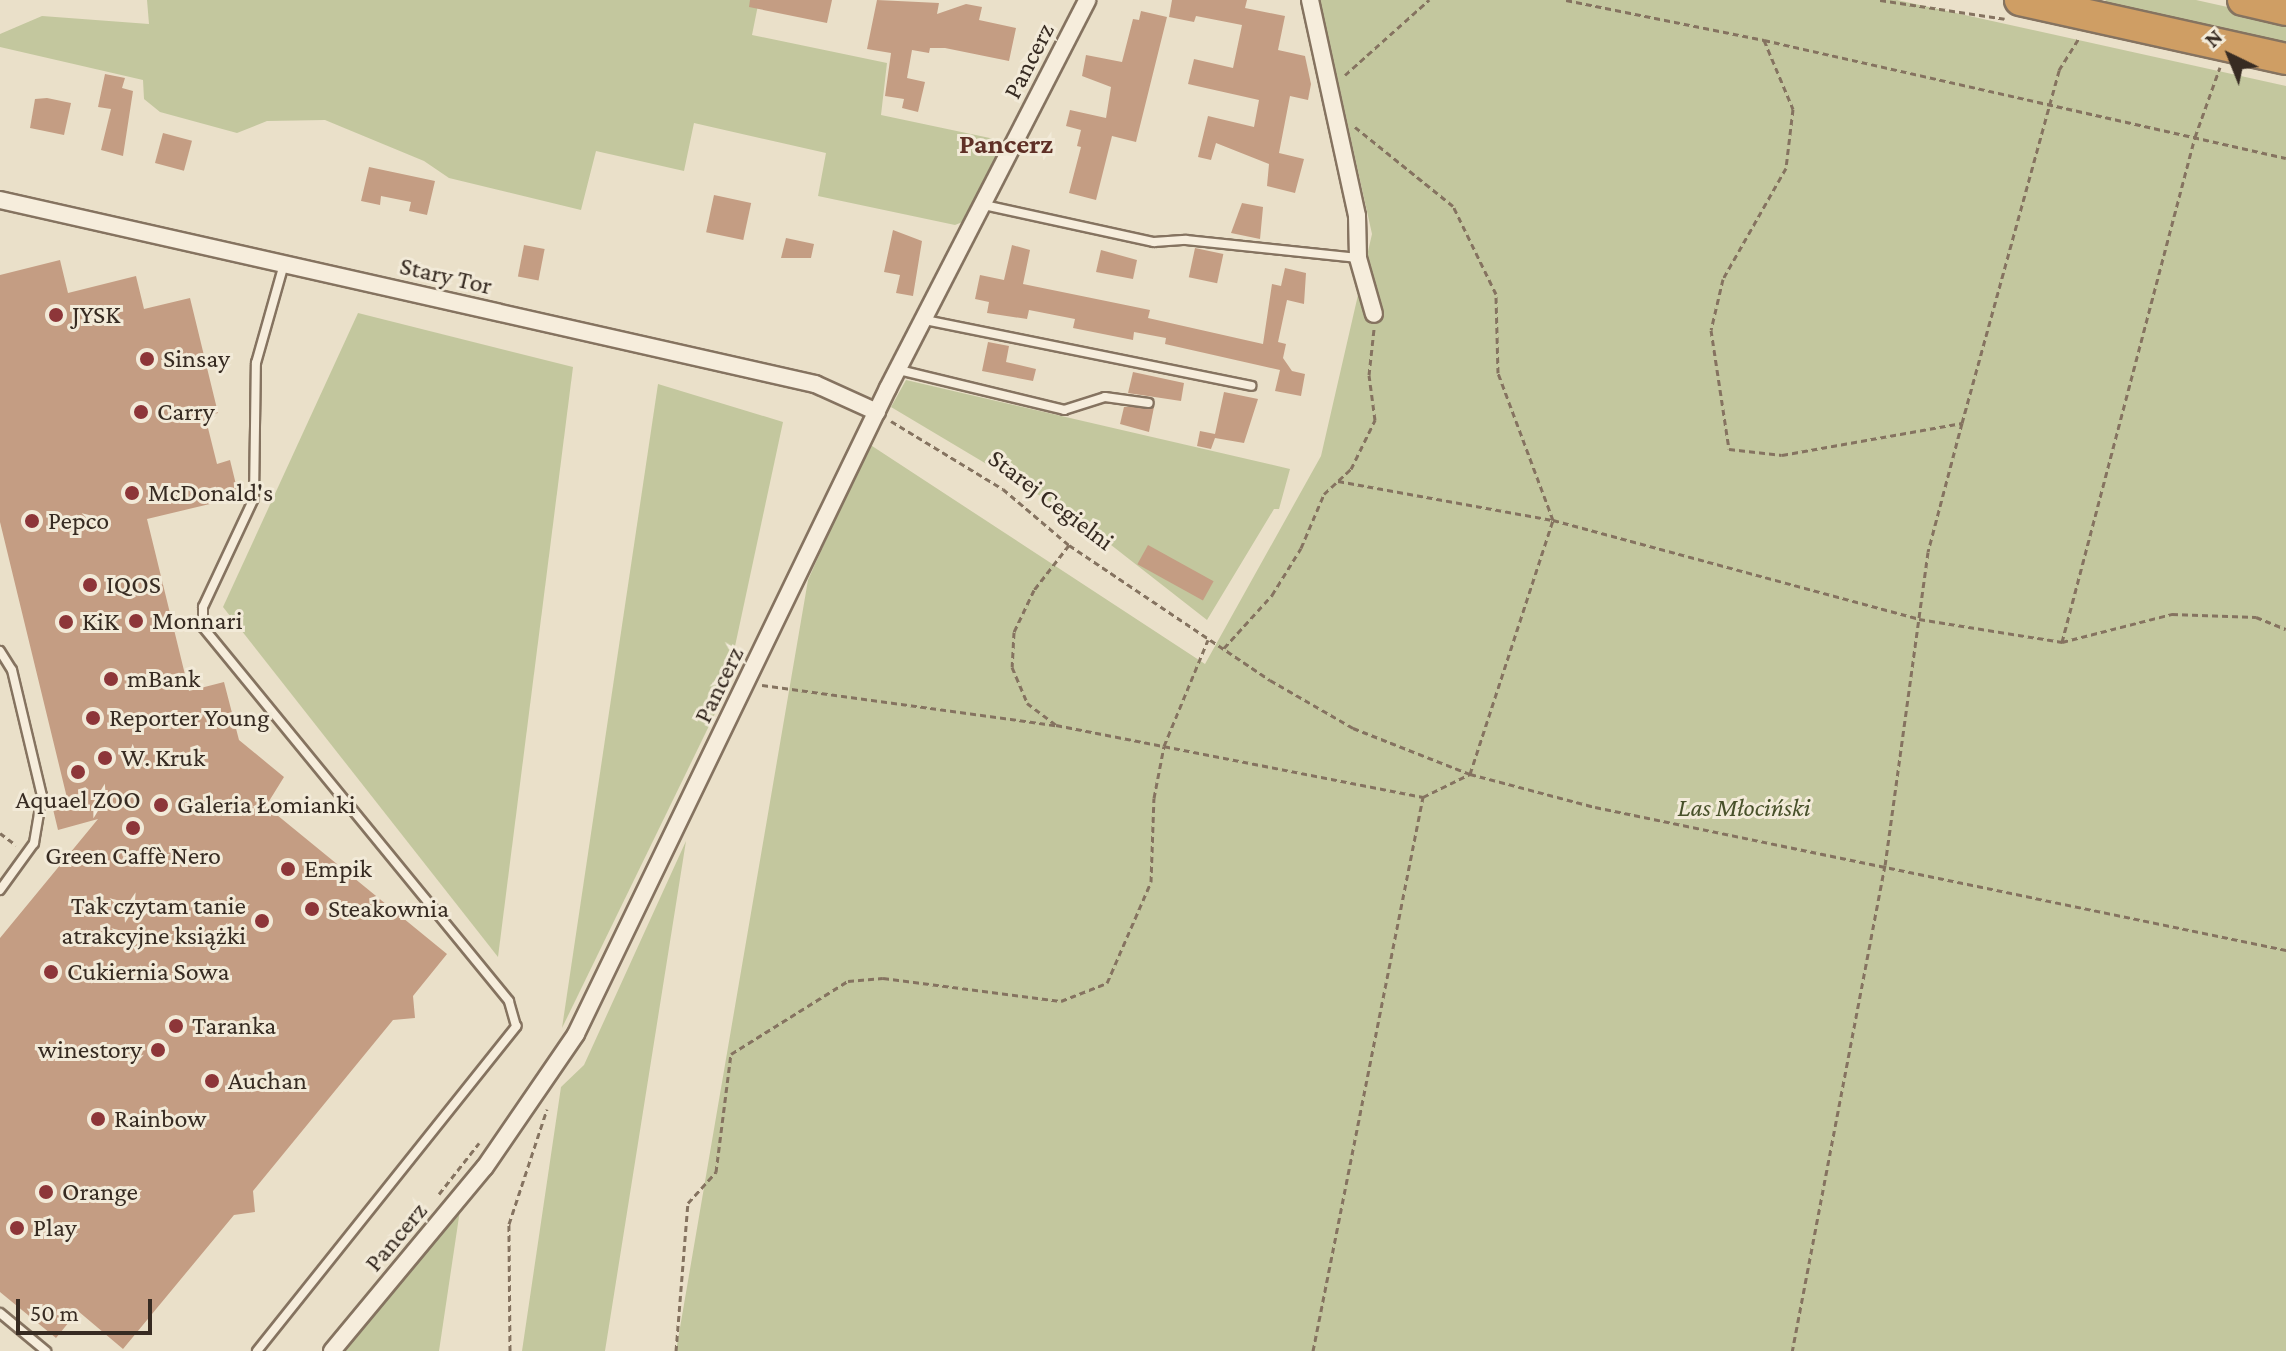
<!DOCTYPE html>
<meta charset="utf-8">
<style>
body{margin:0}
#map{position:relative;width:2286px;height:1351px;overflow:hidden;background:#eae0c9;font-family:"Crimson Pro",serif}
div>[style]{position:absolute}
[style*='--x']{left:calc(var(--x)*1px);top:calc(var(--y)*1px);width:calc(var(--w)*1px);rotate:calc(var(--a)*1deg)}
.green>*{inset:0;background:#c3c79e}
.building>*{inset:0;background:#c49d83;transform-origin:0 0}
.path>*{height:3px;margin-top:-1.5px;transform-origin:0;background:repeating-linear-gradient(90deg,#857360 0 6px,transparent 0 10px)}
.roads{filter:drop-shadow(2px 0 #857360) drop-shadow(-2px 0 #857360) drop-shadow(0 2px #857360) drop-shadow(0 -2px #857360)}
.lane>*{height:8px;margin:-4px;padding:0 4px;transform-origin:4px;border-radius:4px;background:#f6eddc}
.street>*{height:16px;margin:-8px;padding:0 8px;transform-origin:8px;border-radius:8px;background:#f6eddc}
.highway>*{height:30px;margin:-15px;padding:0 15px;transform-origin:15px;border-radius:15px;background:#cf9e64}
.dots>*{width:22px;height:22px;translate:-50% -50%;box-sizing:border-box;border:4px solid #f2ead8;border-radius:50%}
span{translate:-50% -50%;white-space:nowrap;text-align:center;line-height:1.15;-webkit-text-stroke:6px #f2ead8;paint-order:stroke}
.street-label{font-size:26px;color:#372b22}
.poi-label{font-size:26px;color:#372b22}
.left{translate:0 -50%;text-align:left}
.right{translate:-100% -50%;text-align:right}
.park-label{font-size:26px;color:#48512a;font-style:italic}
.neighbourhood-label{font-size:28px;color:#5f3026;font-weight:700}
.north{position:absolute;left:2190px;top:16px;width:80px;height:80px;-webkit-text-stroke:6px #f2ead8;paint-order:stroke;rotate:317deg;font-size:22px;font-weight:700;line-height:32px;text-align:center;color:#372b22}
.north::after{content:'';display:block;margin:auto;width:28px;height:36px;background:#372b22;clip-path:polygon(50% 0,100% 100%,50% 72%,0 100%)}
.scale{position:absolute;left:16px;top:1299px;width:136px;height:36px;box-sizing:border-box;border:4px solid #372b22;border-top:0;padding-left:10px;font-size:24px;line-height:28px;white-space:nowrap;color:#372b22;-webkit-text-stroke:6px #f2ead8;paint-order:stroke}
</style>
<div id="map">
<div class="green">
<div style="clip-path:polygon(147px 0,759px 0,752px 35px,887px 63px,881px 115px,1004px 141px,965px 221px,955px 225px,818px 196px,826px 153px,694px 123px,684px 171px,596px 151px,581px 210px,449px 178px,424px 161px,325px 120px,267px 121px,237px 133px,160px 112px,144px 99px,143px 80px,0 47px,0 34px,42px 16px,149px 24px)"></div>
<div style="clip-path:polygon(1320px 0,1897px 0,2286px 86px,2286px 1351px,676px 1351px,808px 580px,869px 444px,1205px 664px,1321px 456px,1372px 234px)"></div>
<div style="clip-path:polygon(2105px 0,2196px 0,2286px 20px,2286px 48px,2111px 6px)"></div>
<div style="clip-path:polygon(358px 313px,573px 367px,498px 957px,223px 607px)"></div>
<div style="clip-path:polygon(906px 380px,1290px 469px,1279px 509px,1274px 509px,1207px 620px,1074px 516px,891px 407px)"></div>
<div style="clip-path:polygon(658px 384px,783px 422px,725px 693px,562px 1028px)"></div>
<div style="clip-path:polygon(686px 841px,605px 1351px,522px 1351px,561px 1087px,584px 1065px)"></div>
<div style="clip-path:polygon(460px 1210px,439px 1351px,342px 1351px)"></div>
</div>
<div class="building">
<div style="clip-path:polygon(750px 0,832px 0,827px 23px,749px 7px)"></div>
<div style="clip-path:polygon(877px 0,939px 3px,937px 14px,966px 4px,982px 7px,979px 20px,1016px 28px,1009px 61px,945px 48px,930px 48px,929px 53px,912px 50px,907px 78px,925px 82px,918px 112px,902px 108px,904px 99px,885px 96px,891px 53px,867px 49px)"></div>
<div style="clip-path:polygon(1172px 0,1247px 0,1245px 8px,1285px 16px,1278px 50px,1305px 56px,1311px 84px,1308px 100px,1290px 96px,1279px 153px,1304px 159px,1295px 193px,1267px 186px,1269px 164px,1216px 143px,1211px 160px,1198px 157px,1208px 116px,1254px 127px,1259px 100px,1188px 84px,1194px 59px,1233px 68px,1242px 25px,1196px 16px,1194px 22px,1169px 17px)"></div>
<div style="clip-path:polygon(1141px 11px,1167px 17px,1136px 142px,1112px 136px,1096px 200px,1069px 193px,1081px 147px,1077px 146px,1081px 130px,1066px 126px,1070px 110px,1106px 118px,1111px 87px,1082px 76px,1086px 55px,1122px 62px,1133px 19px,1139px 20px)"></div>
<div style="clip-path:polygon(105px 74px,125px 78px,122px 88px,133px 91px,123px 156px,101px 150px,111px 109px,98px 107px)"></div>
<div style="clip-path:polygon(47px 98px,71px 103px,64px 135px,30px 128px,35px 99px)"></div>
<div style="left:163px;top:133px;width:30px;height:31px;rotate:15deg"></div>
<div style="clip-path:polygon(369px 167px,435px 181px,427px 215px,409px 211px,411px 202px,381px 196px,380px 205px,361px 201px)"></div>
<div style="left:714px;top:195px;width:38px;height:38px;rotate:12deg"></div>
<div style="clip-path:polygon(1242px 203px,1263px 207px,1260px 239px,1231px 233px)"></div>
<div style="clip-path:polygon(893px 230px,922px 241px,913px 296px,896px 293px,900px 275px,884px 272px)"></div>
<div style="clip-path:polygon(786px 238px,814px 244px,811px 258px,781px 258px)"></div>
<div style="left:524px;top:245px;width:21px;height:32px;rotate:11deg"></div>
<div style="clip-path:polygon(1012px 245px,1030px 250px,1023px 284px,1150px 310px,1148px 318px,1263px 344px,1272px 284px,1281px 286px,1285px 268px,1306px 273px,1304px 304px,1287px 300px,1278px 342px,1286px 344px,1283px 358px,1292px 371px,1305px 374px,1301px 396px,1275px 391px,1280px 370px,1165px 344px,1166px 338px,1134px 332px,1133px 340px,1073px 328px,1075px 319px,1029px 310px,1027px 319px,987px 313px,989px 302px,975px 299px,980px 275px,1004px 280px)"></div>
<div style="left:1195px;top:248px;width:29px;height:30px;rotate:12deg"></div>
<div style="clip-path:polygon(1101px 250px,1137px 260px,1133px 279px,1096px 272px)"></div>
<div style="clip-path:polygon(60px 260px,68px 293px,136px 276px,144px 309px,190px 298px,218px 413px,205px 416px,217px 464px,230px 460px,239px 497px,147px 519px,189px 691px,224px 682px,239px 740px,284px 777px,266px 806px,447px 954px,413px 996px,415px 1018px,393px 1020px,253px 1191px,255px 1212px,234px 1215px,123px 1349px,78px 1311px,56px 1338px,0 1292px,0 938px,98px 819px,58px 830px,52px 805px,68px 802px,0 522px,0 275px)"></div>
<div style="clip-path:polygon(988px 342px,1009px 346px,1006px 362px,1036px 369px,1033px 381px,982px 371px)"></div>
<div style="clip-path:polygon(1133px 372px,1184px 383px,1181px 401px,1128px 393px)"></div>
<div style="clip-path:polygon(1224px 392px,1258px 399px,1244px 443px,1215px 438px,1211px 449px,1197px 446px,1200px 431px,1215px 434px)"></div>
<div style="clip-path:polygon(1124px 407px,1154px 407px,1149px 432px,1120px 424px)"></div>
<div style="left:1148px;top:545px;width:75px;height:22px;rotate:29deg"></div>
</div>
<div class="path">
<div style="--x:1566;--y:0;--w:202;--a:11.4"></div>
<div style="--x:1764;--y:40;--w:75;--a:67.2"></div>
<div style="--x:1793;--y:109;--w:59;--a:96.8"></div>
<div style="--x:1786;--y:168;--w:128;--a:119.6"></div>
<div style="--x:1723;--y:279;--w:52;--a:103.2"></div>
<div style="--x:1711;--y:330;--w:120;--a:81.4"></div>
<div style="--x:1729;--y:449;--w:53;--a:6.5"></div>
<div style="--x:1782;--y:455;--w:183;--a:-10.1"></div>
<div style="--x:1962;--y:423;--w:133;--a:104.8"></div>
<div style="--x:1928;--y:552;--w:316;--a:97.8"></div>
<div style="--x:1885;--y:865;--w:495;--a:100.8"></div>
<div style="--x:1880;--y:0;--w:126;--a:8.6"></div>
<div style="--x:1764;--y:40;--w:535;--a:12.74"></div>
<div style="--x:1345;--y:75;--w:113;--a:-41.8"></div>
<div style="--x:891;--y:421;--w:131;--a:31.3"></div>
<div style="--x:1003;--y:489;--w:87;--a:40.3"></div>
<div style="--x:1069;--y:545;--w:242;--a:33.9"></div>
<div style="--x:1270;--y:680;--w:96;--a:30"></div>
<div style="--x:1353;--y:728;--w:126;--a:21.5"></div>
<div style="--x:1470;--y:774;--w:129;--a:14.8"></div>
<div style="--x:1595;--y:807;--w:706;--a:11.69"></div>
<div style="--x:1962;--y:423;--w:366;--a:-74.6"></div>
<div style="--x:2059;--y:70;--w:38;--a:-58"></div>
<div style="--x:1338;--y:481;--w:219;--a:10.3"></div>
<div style="--x:1553;--y:520;--w:379;--a:15.1"></div>
<div style="--x:1919;--y:619;--w:145;--a:9.1"></div>
<div style="--x:2062;--y:642;--w:114;--a:-14.3"></div>
<div style="--x:2172;--y:614;--w:84;--a:2"></div>
<div style="--x:2256;--y:617;--w:32;--a:22"></div>
<div style="--x:1069;--y:545;--w:57;--a:127.9"></div>
<div style="--x:1034;--y:590;--w:47;--a:115.5"></div>
<div style="--x:1014;--y:632;--w:35;--a:93"></div>
<div style="--x:1012;--y:667;--w:39;--a:67"></div>
<div style="--x:1027;--y:703;--w:36;--a:37"></div>
<div style="--x:1056;--y:725;--w:374;--a:11.1"></div>
<div style="--x:2062;--y:642;--w:522;--a:-75.25"></div>
<div style="--x:2195;--y:137;--w:74;--a:-70.3"></div>
<div style="--x:1224;--y:648;--w:72;--a:-47.8"></div>
<div style="--x:1272;--y:595;--w:55;--a:-58.3"></div>
<div style="--x:1301;--y:548;--w:59;--a:-66.9"></div>
<div style="--x:1324;--y:494;--w:37;--a:-43"></div>
<div style="--x:1351;--y:469;--w:55;--a:-63.9"></div>
<div style="--x:1375;--y:420;--w:45;--a:-97.6"></div>
<div style="--x:1369;--y:375;--w:46;--a:-83.8"></div>
<div style="--x:762;--y:685;--w:296;--a:7.8"></div>
<div style="--x:0;--y:833;--w:20;--a:37"></div>
<div style="--x:439;--y:1194;--w:65;--a:-51.9"></div>
<div style="--x:510;--y:1351;--w:127;--a:-90.5"></div>
<div style="--x:509;--y:1224;--w:121;--a:-71.7"></div>
<div style="--x:676;--y:1351;--w:148;--a:-85.4"></div>
<div style="--x:688;--y:1203;--w:42;--a:-47.9"></div>
<div style="--x:716;--y:1172;--w:119;--a:-82.8"></div>
<div style="--x:731;--y:1054;--w:138;--a:-32"></div>
<div style="--x:848;--y:981;--w:35;--a:-5"></div>
<div style="--x:883;--y:978;--w:179;--a:7.4"></div>
<div style="--x:1061;--y:1001;--w:49;--a:-21.4"></div>
<div style="--x:1107;--y:983;--w:110;--a:-66.5"></div>
<div style="--x:1151;--y:882;--w:84;--a:-88"></div>
<div style="--x:1154;--y:798;--w:53;--a:-79.1"></div>
<div style="--x:1164;--y:746;--w:115;--a:-67.5"></div>
<div style="--x:1313;--y:1351;--w:565;--a:-78.77"></div>
<div style="--x:1423;--y:797;--w:52;--a:-26.1"></div>
<div style="--x:1470;--y:774;--w:267;--a:-71.9"></div>
<div style="--x:1553;--y:520;--w:157;--a:-110.5"></div>
<div style="--x:1498;--y:373;--w:79;--a:-91.5"></div>
<div style="--x:1496;--y:294;--w:98;--a:-116"></div>
<div style="--x:1453;--y:206;--w:126;--a:-141.1"></div>
</div>
<div class="roads">
<div class="lane">
<div style="--x:984;--y:205;--w:174;--a:12.3"></div>
<div style="--x:1154;--y:242;--w:32;--a:-4"></div>
<div style="--x:1186;--y:240;--w:173;--a:6"></div>
<div style="--x:925;--y:320;--w:333;--a:11.4"></div>
<div style="--x:899;--y:370;--w:170;--a:13.6"></div>
<div style="--x:1064;--y:410;--w:43;--a:-17.6"></div>
<div style="--x:1105;--y:397;--w:44;--a:7.8"></div>
<div style="--x:0;--y:651;--w:22;--a:58"></div>
<div style="--x:12;--y:670;--w:130;--a:76.6"></div>
<div style="--x:42;--y:796;--w:48;--a:99.7"></div>
<div style="--x:34;--y:843;--w:58;--a:125.9"></div>
<div style="--x:0;--y:1313;--w:60;--a:39.6"></div>
<div style="--x:257;--y:1351;--w:416;--a:-51.4"></div>
<div style="--x:516;--y:1026;--w:26;--a:-106"></div>
<div style="--x:509;--y:1001;--w:483;--a:-129.3"></div>
<div style="--x:203;--y:627;--w:20;--a:-90"></div>
<div style="--x:203;--y:607;--w:120;--a:-64.9"></div>
<div style="--x:254;--y:498;--w:135;--a:-89.2"></div>
<div style="--x:256;--y:363;--w:103;--a:-74.2"></div>
</div>
<div class="street">
<div style="--x:1310;--y:0;--w:221;--a:77.7"></div>
<div style="--x:1357;--y:216;--w:42;--a:88.6"></div>
<div style="--x:1358;--y:258;--w:58;--a:74.1"></div>
<div style="--x:0;--y:200;--w:836;--a:12.72"></div>
<div style="--x:815;--y:384;--w:68;--a:24.3"></div>
<div style="--x:332;--y:1351;--w:239;--a:-50.3"></div>
<div style="--x:485;--y:1167;--w:161;--a:-55.6"></div>
<div style="--x:576;--y:1034;--w:717;--a:-64.22"></div>
<div style="--x:888;--y:388;--w:436;--a:-62.8"></div>
</div>
<div class="highway">
<div style="--x:2020;--y:0;--w:272;--a:12.5"></div>
<div style="--x:2243;--y:0;--w:44;--a:13.1"></div>
</div>
</div>
<div class="dots">
<div style="left:56px;top:315px;background:#8d3639"></div>
<div style="left:147px;top:359px;background:#8d3639"></div>
<div style="left:141px;top:412px;background:#8d3639"></div>
<div style="left:132px;top:493px;background:#8d3639"></div>
<div style="left:32px;top:521px;background:#8d3639"></div>
<div style="left:90px;top:585px;background:#8d3639"></div>
<div style="left:136px;top:621px;background:#8d3639"></div>
<div style="left:66px;top:622px;background:#8d3639"></div>
<div style="left:111px;top:679px;background:#8d3639"></div>
<div style="left:93px;top:718px;background:#8d3639"></div>
<div style="left:105px;top:758px;background:#8d3639"></div>
<div style="left:78px;top:772px;background:#8d3639"></div>
<div style="left:161px;top:805px;background:#8d3639"></div>
<div style="left:133px;top:828px;background:#8d3639"></div>
<div style="left:288px;top:869px;background:#8d3639"></div>
<div style="left:312px;top:909px;background:#8d3639"></div>
<div style="left:262px;top:921px;background:#8d3639"></div>
<div style="left:51px;top:972px;background:#8d3639"></div>
<div style="left:176px;top:1026px;background:#8d3639"></div>
<div style="left:158px;top:1050px;background:#8d3639"></div>
<div style="left:212px;top:1081px;background:#8d3639"></div>
<div style="left:98px;top:1119px;background:#8d3639"></div>
<div style="left:46px;top:1192px;background:#8d3639"></div>
<div style="left:17px;top:1228px;background:#8d3639"></div>
</div>
<div class="street-label">
<span style="left:1029px;top:61px;rotate:-63deg">Pancerz</span>
<span style="left:446px;top:276px;rotate:13deg">Stary Tor</span>
<span style="left:1051px;top:500px;rotate:37deg">Starej Cegielni</span>
<span style="left:719px;top:685px;rotate:-64deg">Pancerz</span>
<span style="left:396px;top:1237px;rotate:-50deg">Pancerz</span>
</div>
<div class="poi-label">
<span class="left" style="left:72px;top:315px">JYSK</span>
<span class="left" style="left:163px;top:359px">Sinsay</span>
<span class="left" style="left:157px;top:412px">Carry</span>
<span class="left" style="left:148px;top:493px">McDonald's</span>
<span class="left" style="left:48px;top:521px">Pepco</span>
<span class="left" style="left:106px;top:585px">IQOS</span>
<span class="left" style="left:152px;top:621px">Monnari</span>
<span class="left" style="left:82px;top:622px">KiK</span>
<span class="left" style="left:127px;top:679px">mBank</span>
<span class="left" style="left:109px;top:718px">Reporter Young</span>
<span class="left" style="left:121px;top:758px">W. Kruk</span>
<span style="left:78px;top:800px">Aquael ZOO</span>
<span class="left" style="left:177px;top:805px">Galeria Łomianki</span>
<span style="left:133px;top:856px">Green Caffè Nero</span>
<span class="left" style="left:304px;top:869px">Empik</span>
<span class="right" style="left:246px;top:921px">Tak czytam tanie<br>atrakcyjne książki</span>
<span class="left" style="left:328px;top:909px">Steakownia</span>
<span class="left" style="left:67px;top:972px">Cukiernia Sowa</span>
<span class="left" style="left:192px;top:1026px">Taranka</span>
<span class="right" style="left:142px;top:1050px">winestory</span>
<span class="left" style="left:228px;top:1081px">Auchan</span>
<span class="left" style="left:114px;top:1119px">Rainbow</span>
<span class="left" style="left:62px;top:1192px">Orange</span>
<span class="left" style="left:33px;top:1228px">Play</span>
</div>
<div class="park-label">
<span style="left:1744px;top:808px">Las Młociński</span>
</div>
<div class="neighbourhood-label">
<span style="left:1006px;top:144px">Pancerz</span>
</div>
<div class="north">N</div>
<div class="scale">50 m</div>
</div>
